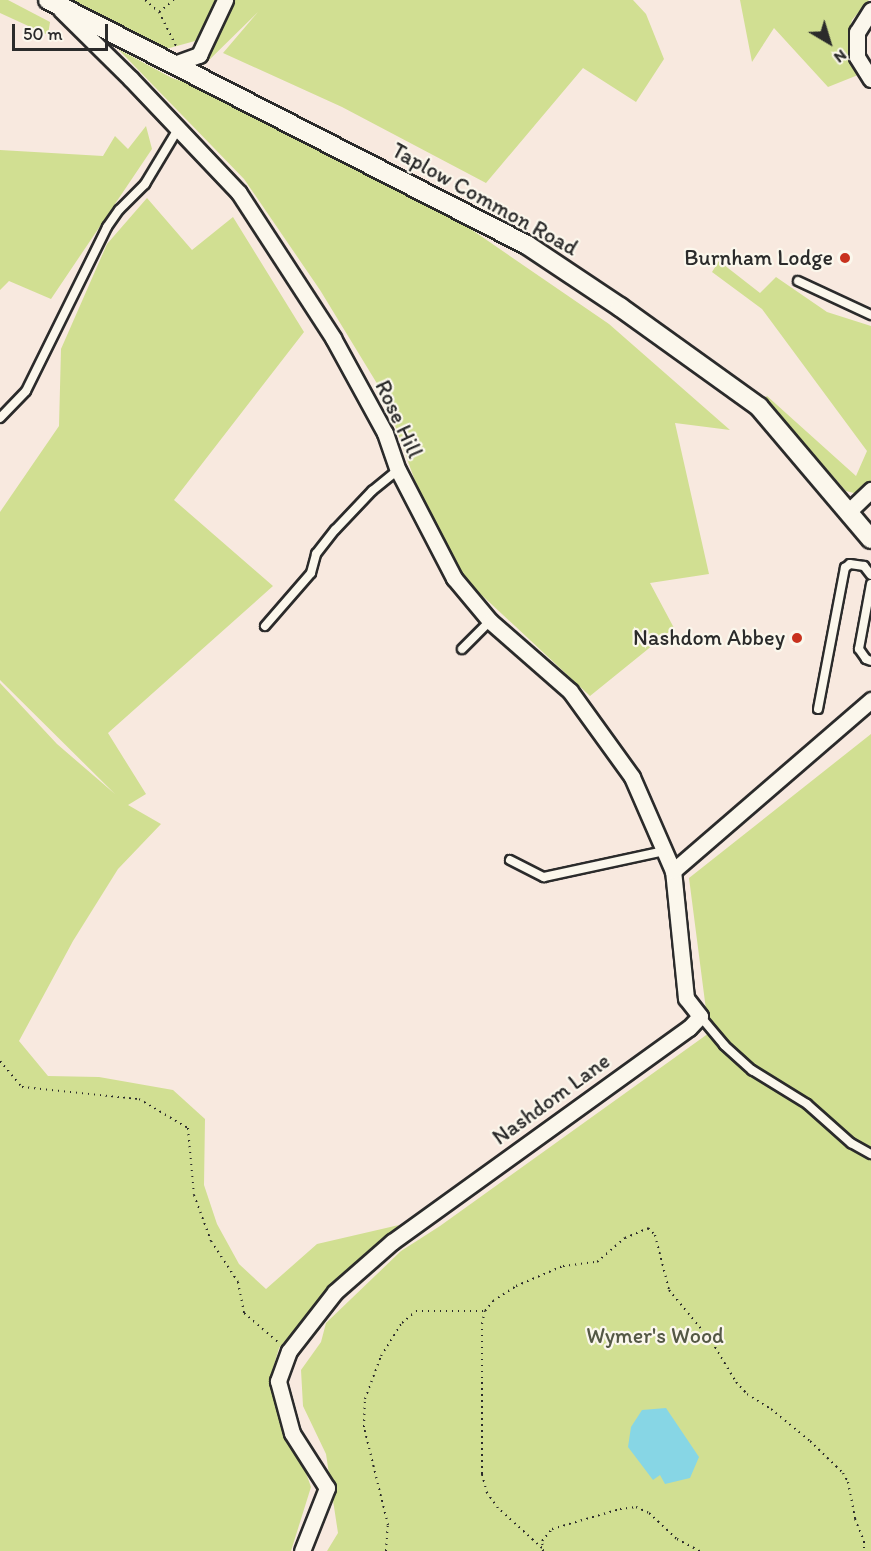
<!DOCTYPE html>
<style>
body{margin:0}
#map{position:relative;width:871px;height:1551px;overflow:hidden;background:#f8e9df;font-family:Itim,sans-serif}
div>[style]{position:absolute}
[style*='--x']{left:calc(var(--x)*1px);top:calc(var(--y)*1px);width:calc(var(--w)*1px);rotate:calc(var(--a)*1deg)}
.green>*{inset:0;background:#d1df92}
.water>*{inset:0;background:#87d6e5}
.path>*{height:2px;margin-top:-1px;transform-origin:0;background:repeating-linear-gradient(90deg,#2b2b2b 0 1.5px,transparent 0 6px)}
.roads{filter:drop-shadow(2px 0 #2b2b2b) drop-shadow(-2px 0 #2b2b2b) drop-shadow(0 2px #2b2b2b) drop-shadow(0 -2px #2b2b2b)}
.service>*{height:8px;margin:-4px;padding:0 4px;transform-origin:4px;border-radius:4px;background:#fbf7ec}
.minor>*{height:15px;margin:-7.5px;padding:0 7.5px;transform-origin:7.5px;border-radius:7.5px;background:#fbf7ec}
.tertiary>*{height:18px;margin:-9px;padding:0 9px;transform-origin:9px;border-radius:9px;background:#fbf7ec}
.dots>*{width:16px;height:16px;translate:-50% -50%;box-sizing:border-box;border:3px solid #fbf7ec;border-radius:50%}
span{translate:-50% -50%;white-space:nowrap;text-align:center;line-height:1.15;-webkit-text-stroke:4.5px #fbf7ec;paint-order:stroke}
.street-label{font-size:22px;color:#2b2b2b}
.poi-label{font-size:22px;color:#2b2b2b}
.right{translate:-100% -50%;text-align:right}
.park-label{font-size:22px;color:#545845}
.north{position:absolute;left:799px;top:12px;width:60px;height:60px;-webkit-text-stroke:4px #fbf7ec;paint-order:stroke;rotate:142deg;font-size:16px;font-weight:700;line-height:24px;text-align:center;color:#2b2b2b}
.north::after{content:'';display:block;margin:auto;width:21px;height:27px;background:#2b2b2b;clip-path:polygon(50% 0,100% 100%,50% 72%,0 100%)}
.scale{position:absolute;left:12px;top:24px;width:96px;height:27px;box-sizing:border-box;border:3px solid #2b2b2b;border-top:0;padding-left:8px;font-size:18px;line-height:21px;white-space:nowrap;color:#2b2b2b;-webkit-text-stroke:4px #fbf7ec;paint-order:stroke}
</style>
<div id="map">
<div class="green">
<div style="clip-path:polygon(0 0,8px 0,50px 22px,48px 35px,0 13px)"></div>
<div style="clip-path:polygon(72px 0,217px 0,195px 41px,166px 49px)"></div>
<div style="clip-path:polygon(229px 0,633px 0,646px 14px,664px 59px,636px 102px,583px 68px,486px 183px,342px 107px,223px 53px,258px 12px,204px 65px)"></div>
<div style="clip-path:polygon(740px 0,869px 0,852px 20px,848px 36px,858px 75px,828px 87px,774px 28px,752px 62px)"></div>
<div style="clip-path:polygon(118px 49px,172px 78px,325px 129px,609px 324px,730px 430px,675px 423px,709px 574px,650px 583px,674px 628px,590px 696px,458px 573px,419px 492px,384px 395px,320px 290px,244px 179px)"></div>
<div style="clip-path:polygon(146px 126px,152px 149px,51px 299px,9px 281px,0 290px,0 150px,103px 156px,115px 136px,128px 149px)"></div>
<div style="clip-path:polygon(147px 198px,192px 250px,233px 217px,304px 332px,174px 500px,273px 586px,108px 733px,146px 794px,128px 805px,161px 824px,118px 869px,73px 941px,19px 1041px,48px 1076px,99px 1077px,173px 1090px,205px 1119px,204px 1185px,217px 1224px,239px 1264px,266px 1289px,317px 1244px,399px 1225px,329px 1288px,279px 1348px,271px 1375px,311px 1487px,291px 1551px,0 1551px,0 683px,57px 744px,115px 794px,0 680px,0 512px,59px 426px,61px 349px,107px 244px)"></div>
<div style="clip-path:polygon(719px 261px,760px 293px,776px 277px,827px 312px,871px 326px,871px 483px,858px 494px,846px 491px,786px 423px,761px 402px,767px 396px,856px 476px,867px 451px,762px 309px,712px 272px)"></div>
<div style="clip-path:polygon(871px 734px,871px 1551px,327px 1551px,338px 1533px,326px 1454px,303px 1406px,301px 1370px,321px 1342px,326px 1323px,401px 1251px,440px 1226px,709px 1033px,689px 878px)"></div>
</div>
<div class="water">
<div style="clip-path:polygon(666px 1408px,699px 1457px,690px 1478px,665px 1484px,660px 1475px,653px 1480px,628px 1447px,631px 1427px,642px 1410px)"></div>
</div>
<div class="path">
<div style="--x:145;--y:0;--w:18;--a:41"></div>
<div style="--x:159;--y:12;--w:40;--a:63.4"></div>
<div style="--x:159;--y:12;--w:19;--a:-39"></div>
<div style="--x:0;--y:1061;--w:34;--a:50"></div>
<div style="--x:22;--y:1087;--w:118;--a:5.9"></div>
<div style="--x:139;--y:1099;--w:57;--a:30.6"></div>
<div style="--x:188;--y:1128;--w:67;--a:84.9"></div>
<div style="--x:194;--y:1195;--w:49;--a:69.7"></div>
<div style="--x:211;--y:1241;--w:49;--a:56.6"></div>
<div style="--x:238;--y:1282;--w:32;--a:79"></div>
<div style="--x:244;--y:1313;--w:45;--a:40.5"></div>
<div style="--x:542;--y:1548;--w:59;--a:-137.7"></div>
<div style="--x:498;--y:1508;--w:19;--a:-126"></div>
<div style="--x:487;--y:1493;--w:20;--a:-105"></div>
<div style="--x:482;--y:1474;--w:150;--a:-90"></div>
<div style="--x:482;--y:1324;--w:13;--a:-77"></div>
<div style="--x:485;--y:1311;--w:13;--a:-51"></div>
<div style="--x:493;--y:1301;--w:27;--a:-33"></div>
<div style="--x:516;--y:1286;--w:51;--a:-23.1"></div>
<div style="--x:563;--y:1266;--w:34;--a:-7"></div>
<div style="--x:597;--y:1262;--w:37;--a:-41"></div>
<div style="--x:625;--y:1238;--w:25;--a:-23"></div>
<div style="--x:648;--y:1228;--w:10;--a:45"></div>
<div style="--x:655;--y:1235;--w:57;--a:75.7"></div>
<div style="--x:669;--y:1290;--w:67;--a:50.4"></div>
<div style="--x:712;--y:1342;--w:47;--a:59"></div>
<div style="--x:736;--y:1382;--w:16;--a:47"></div>
<div style="--x:747;--y:1394;--w:28;--a:32"></div>
<div style="--x:771;--y:1409;--w:50;--a:39.4"></div>
<div style="--x:810;--y:1441;--w:46;--a:44.1"></div>
<div style="--x:843;--y:1473;--w:10;--a:61"></div>
<div style="--x:848;--y:1482;--w:38;--a:79"></div>
<div style="--x:855;--y:1519;--w:24;--a:68"></div>
<div style="--x:864;--y:1541;--w:10;--a:90"></div>
<div style="--x:386;--y:1551;--w:26;--a:-86"></div>
<div style="--x:388;--y:1525;--w:101;--a:-103.8"></div>
<div style="--x:364;--y:1427;--w:28;--a:-88"></div>
<div style="--x:365;--y:1399;--w:46;--a:-69.6"></div>
<div style="--x:381;--y:1356;--w:39;--a:-58"></div>
<div style="--x:402;--y:1323;--w:18;--a:-41"></div>
<div style="--x:416;--y:1311;--w:69;--a:0"></div>
<div style="--x:543;--y:1551;--w:10;--a:-96"></div>
<div style="--x:542;--y:1541;--w:16;--a:-50"></div>
<div style="--x:552;--y:1529;--w:71;--a:-16.4"></div>
<div style="--x:620;--y:1509;--w:16;--a:-7"></div>
<div style="--x:636;--y:1507;--w:14;--a:25"></div>
<div style="--x:649;--y:1513;--w:38;--a:43"></div>
<div style="--x:677;--y:1539;--w:26;--a:28"></div>
</div>
<div class="roads">
<div class="service">
<div style="--x:798;--y:281;--w:81;--a:25"></div>
<div style="--x:0;--y:418;--w:37;--a:-46"></div>
<div style="--x:26;--y:391;--w:183;--a:-63.7"></div>
<div style="--x:107;--y:227;--w:21;--a:-55"></div>
<div style="--x:119;--y:210;--w:37;--a:-45"></div>
<div style="--x:145;--y:184;--w:64;--a:-59"></div>
<div style="--x:871;--y:584;--w:66;--a:100.5"></div>
<div style="--x:859;--y:649;--w:12;--a:55"></div>
<div style="--x:866;--y:659;--w:5;--a:22"></div>
<div style="--x:265;--y:626;--w:70;--a:-49"></div>
<div style="--x:311;--y:573;--w:20;--a:-75"></div>
<div style="--x:316;--y:554;--w:31;--a:-52"></div>
<div style="--x:335;--y:530;--w:54;--a:-46.5"></div>
<div style="--x:372;--y:491;--w:33;--a:-39"></div>
<div style="--x:462;--y:649;--w:40;--a:-45"></div>
<div style="--x:818;--y:709;--w:144;--a:-79.2"></div>
<div style="--x:845;--y:568;--w:6;--a:-39"></div>
<div style="--x:850;--y:564;--w:14;--a:8"></div>
<div style="--x:864;--y:566;--w:11;--a:52"></div>
<div style="--x:510;--y:860;--w:38;--a:27"></div>
<div style="--x:544;--y:877;--w:123;--a:-12.2"></div>
<div style="--x:700;--y:1016;--w:38;--a:50"></div>
<div style="--x:724;--y:1045;--w:38;--a:42"></div>
<div style="--x:752;--y:1070;--w:65;--a:31.7"></div>
<div style="--x:807;--y:1104;--w:59;--a:41.6"></div>
<div style="--x:851;--y:1143;--w:23;--a:29"></div>
</div>
<div class="minor">
<div style="--x:61;--y:10;--w:97;--a:44.6"></div>
<div style="--x:130;--y:78;--w:158;--a:46.5"></div>
<div style="--x:239;--y:193;--w:173;--a:57"></div>
<div style="--x:333;--y:338;--w:108;--a:61.3"></div>
<div style="--x:385;--y:433;--w:39;--a:71"></div>
<div style="--x:398;--y:470;--w:122;--a:62.6"></div>
<div style="--x:454;--y:578;--w:56;--a:50.1"></div>
<div style="--x:490;--y:621;--w:106;--a:41.2"></div>
<div style="--x:570;--y:691;--w:106;--a:54.2"></div>
<div style="--x:632;--y:777;--w:103;--a:66.4"></div>
<div style="--x:871;--y:10;--w:26;--a:122"></div>
<div style="--x:857;--y:32;--w:25;--a:90"></div>
<div style="--x:857;--y:57;--w:26;--a:58"></div>
<div style="--x:174;--y:64;--w:27;--a:-20"></div>
<div style="--x:199;--y:55;--w:61;--a:-64.7"></div>
<div style="--x:848;--y:512;--w:32;--a:-44"></div>
<div style="--x:302;--y:1551;--w:68;--a:-68.4"></div>
<div style="--x:327;--y:1488;--w:65;--a:-122.5"></div>
<div style="--x:292;--y:1433;--w:54;--a:-105.1"></div>
<div style="--x:278;--y:1381;--w:32;--a:-70"></div>
<div style="--x:289;--y:1351;--w:75;--a:-52.1"></div>
<div style="--x:335;--y:1292;--w:76;--a:-41.3"></div>
<div style="--x:392;--y:1242;--w:366;--a:-35.8"></div>
<div style="--x:689;--y:1028;--w:16;--a:-47"></div>
<div style="--x:700;--y:1016;--w:23;--a:-128"></div>
<div style="--x:686;--y:998;--w:128;--a:-95.8"></div>
<div style="--x:673;--y:871;--w:262;--a:-40.8"></div>
</div>
<div class="tertiary">
<div style="--x:48;--y:0;--w:538;--a:27.09"></div>
<div style="--x:527;--y:245;--w:112;--a:33.7"></div>
<div style="--x:620;--y:307;--w:171;--a:35.7"></div>
<div style="--x:759;--y:407;--w:173;--a:49.7"></div>
</div>
</div>
<div class="dots">
<div style="left:845px;top:258px;background:#c8321e"></div>
<div style="left:797px;top:638px;background:#c8321e"></div>
</div>
<div class="street-label">
<span style="left:485px;top:199px;rotate:29deg">Taplow Common Road</span>
<span style="left:399px;top:419px;rotate:65deg">Rose Hill</span>
<span style="left:551px;top:1099px;rotate:-36deg">Nashdom Lane</span>
</div>
<div class="poi-label">
<span class="right" style="left:833px;top:258px">Burnham Lodge</span>
<span class="right" style="left:785px;top:638px">Nashdom Abbey</span>
</div>
<div class="park-label">
<span style="left:655px;top:1336px">Wymer's Wood</span>
</div>
<div class="north">N</div>
<div class="scale">50 m</div>
</div>
